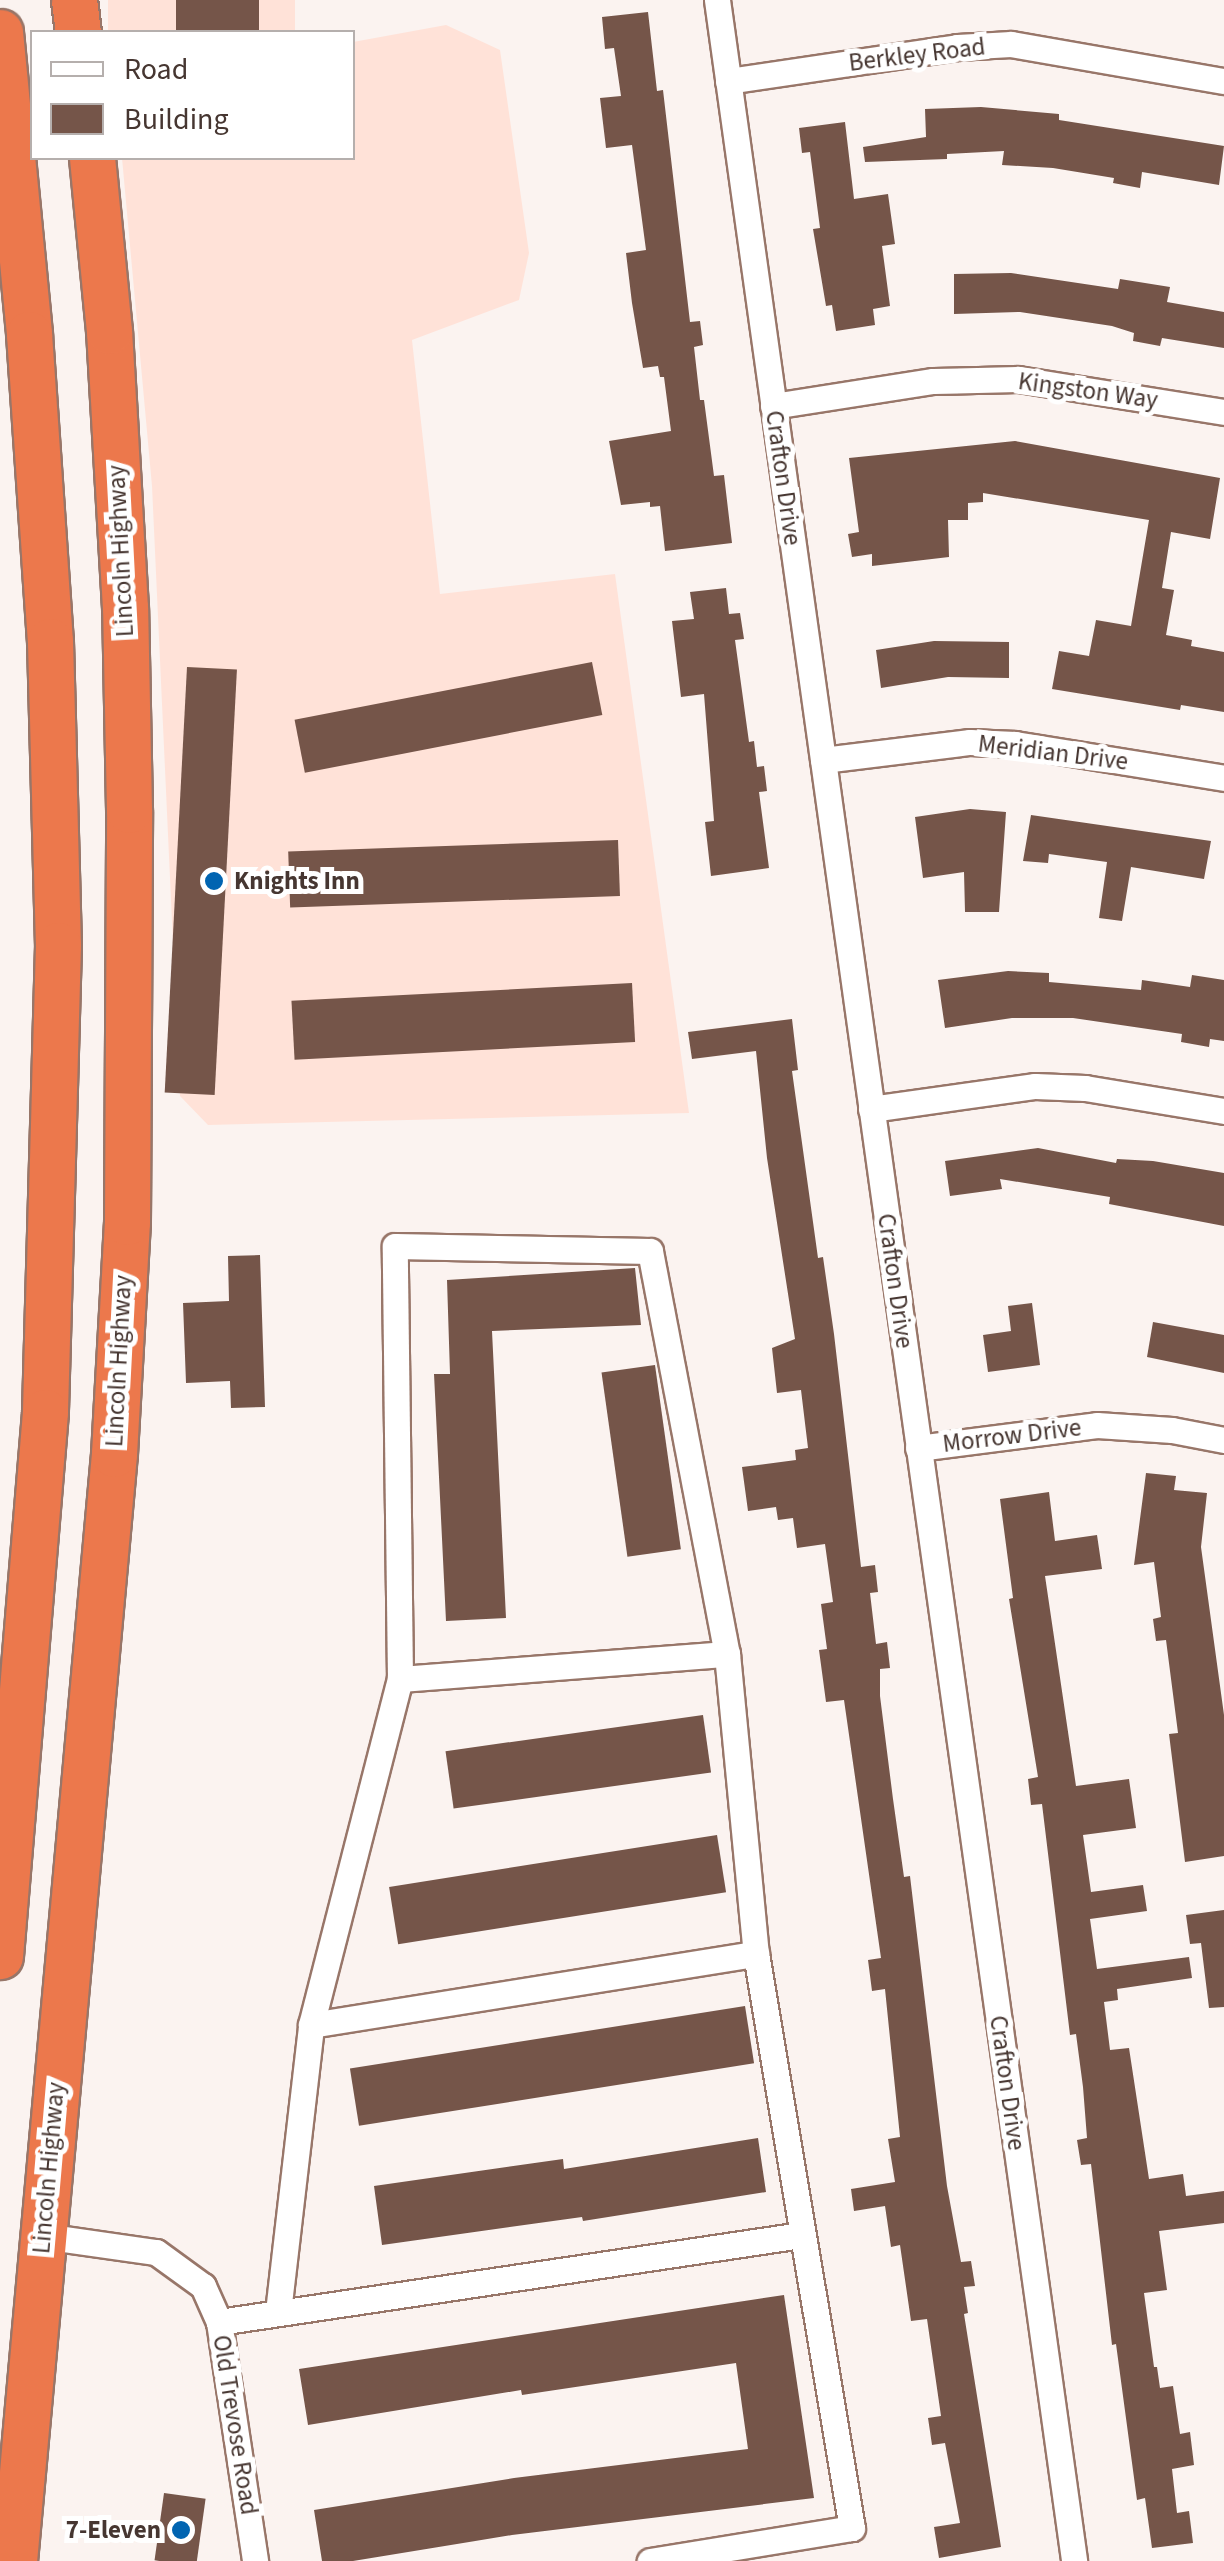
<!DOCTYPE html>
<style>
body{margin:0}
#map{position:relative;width:1224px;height:2561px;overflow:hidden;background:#fbf3f0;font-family:"Source Sans 3",sans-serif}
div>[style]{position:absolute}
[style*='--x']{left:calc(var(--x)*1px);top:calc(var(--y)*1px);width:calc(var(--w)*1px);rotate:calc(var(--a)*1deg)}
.built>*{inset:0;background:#ffe2d8;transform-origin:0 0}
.building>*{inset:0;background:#755549;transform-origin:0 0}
.roads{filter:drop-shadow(2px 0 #987669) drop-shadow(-2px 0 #987669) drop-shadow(0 2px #987669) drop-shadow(0 -2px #987669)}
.street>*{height:25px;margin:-12.5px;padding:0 12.5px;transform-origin:12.5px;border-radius:12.5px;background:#fff}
.highway>*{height:45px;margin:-22.5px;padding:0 22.5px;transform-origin:22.5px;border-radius:22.5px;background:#ec784c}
.dots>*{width:28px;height:28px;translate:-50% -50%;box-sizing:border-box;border:5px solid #fff;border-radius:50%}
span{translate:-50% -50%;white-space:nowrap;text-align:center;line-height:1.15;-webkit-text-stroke:10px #fff;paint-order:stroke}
.street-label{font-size:25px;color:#463631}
.poi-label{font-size:25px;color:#463631;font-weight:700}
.left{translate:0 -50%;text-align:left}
.right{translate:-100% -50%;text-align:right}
.legend{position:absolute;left:30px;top:30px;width:325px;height:130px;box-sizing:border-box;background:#fff;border:2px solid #b5afad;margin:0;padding:12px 18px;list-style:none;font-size:30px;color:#463631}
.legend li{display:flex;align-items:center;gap:20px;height:50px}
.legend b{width:50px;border:2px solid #b5afad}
</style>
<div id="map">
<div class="built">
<div style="left:108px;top:0;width:187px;height:32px"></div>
<div style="clip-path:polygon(446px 25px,500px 50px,529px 253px,519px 300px,412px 340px,440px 594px,615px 574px,689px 1113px,208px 1125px,180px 1096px,152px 486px,122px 158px,352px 158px,353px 42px)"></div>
</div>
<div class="building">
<div style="left:176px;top:0;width:83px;height:32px"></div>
<div style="clip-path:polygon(648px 12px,657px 91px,663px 90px,690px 322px,700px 321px,703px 345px,694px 347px,700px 400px,704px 400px,714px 476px,724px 475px,732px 543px,665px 551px,660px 506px,650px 507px,650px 502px,621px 505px,609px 441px,671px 431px,664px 377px,660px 377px,658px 366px,643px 368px,632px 303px,626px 253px,646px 250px,632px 145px,606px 148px,600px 98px,621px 96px,614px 48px,605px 49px,602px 17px)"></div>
<div style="clip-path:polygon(981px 107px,1059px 114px,1059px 120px,1224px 146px,1219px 185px,1142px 172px,1140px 188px,1113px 183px,1114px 178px,1053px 168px,1002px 165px,1004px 151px,947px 154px,947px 159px,865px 162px,863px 147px,926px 137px,925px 109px)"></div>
<div style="clip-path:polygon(845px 122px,854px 199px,888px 194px,895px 244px,882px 246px,890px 306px,873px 309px,875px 325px,836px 331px,832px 305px,826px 306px,813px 229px,820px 228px,810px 152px,802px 153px,799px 128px)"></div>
<div style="clip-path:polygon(1011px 273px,1118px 289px,1120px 279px,1170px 287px,1167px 302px,1224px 312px,1224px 348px,1162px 338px,1160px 346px,1133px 341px,1134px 333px,1112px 326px,1020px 312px,954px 314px,954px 274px)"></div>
<div style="clip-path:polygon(1015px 441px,1220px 478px,1210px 539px,1171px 532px,1162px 588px,1174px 590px,1166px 635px,1192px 640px,1191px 646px,1224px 652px,1224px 712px,1181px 705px,1180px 710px,1052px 689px,1059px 651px,1089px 656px,1096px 620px,1131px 626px,1149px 520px,983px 493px,983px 502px,968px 503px,968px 520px,948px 520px,949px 557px,872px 566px,872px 554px,852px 557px,848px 534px,859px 532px,849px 458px)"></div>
<div style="clip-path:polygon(726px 588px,729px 614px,740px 613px,744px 639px,735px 640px,749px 742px,754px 741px,757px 767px,764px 766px,767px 791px,759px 792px,769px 868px,711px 876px,705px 822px,714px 821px,704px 694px,681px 697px,672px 621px,694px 619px,690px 592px)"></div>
<div style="clip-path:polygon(934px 641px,1009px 642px,1009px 678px,948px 677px,881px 688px,876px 650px)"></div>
<div style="left:592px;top:662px;width:54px;height:303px;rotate:79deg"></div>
<div style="left:187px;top:667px;width:50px;height:426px;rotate:3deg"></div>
<div style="clip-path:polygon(970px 809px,1006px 812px,999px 912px,965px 912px,964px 872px,923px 878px,915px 817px)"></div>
<div style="clip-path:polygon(1031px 815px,1211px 841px,1204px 879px,1131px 867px,1122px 921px,1099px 918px,1107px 862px,1049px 854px,1048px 863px,1023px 861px)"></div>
<div style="left:618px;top:840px;width:56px;height:330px;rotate:88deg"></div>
<div style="clip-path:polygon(1008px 971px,1049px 973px,1049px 982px,1141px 990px,1142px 980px,1190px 987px,1192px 975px,1224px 980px,1224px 1041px,1210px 1039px,1209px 1047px,1181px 1042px,1182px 1034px,1073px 1018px,1012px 1018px,945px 1028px,938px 980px)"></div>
<div style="left:632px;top:983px;width:59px;height:341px;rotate:87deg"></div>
<div style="clip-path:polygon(792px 1019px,798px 1070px,792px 1071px,818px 1258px,823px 1257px,834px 1334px,861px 1567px,875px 1565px,878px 1592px,870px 1593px,876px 1644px,887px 1642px,890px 1668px,880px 1669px,880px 1696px,893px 1799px,904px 1877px,910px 1876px,947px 2186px,961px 2262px,971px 2261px,975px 2286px,964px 2287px,968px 2313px,964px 2314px,1001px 2547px,939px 2558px,934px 2527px,960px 2523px,945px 2443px,932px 2445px,928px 2418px,941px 2416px,927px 2319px,911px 2321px,900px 2245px,891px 2247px,885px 2206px,854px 2211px,851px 2189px,895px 2182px,888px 2139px,900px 2137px,885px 1989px,872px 1991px,868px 1960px,881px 1958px,844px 1700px,826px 1702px,819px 1650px,827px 1649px,821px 1604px,833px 1602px,825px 1544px,797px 1548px,793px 1518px,778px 1520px,776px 1507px,748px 1511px,742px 1467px,796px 1460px,795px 1450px,808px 1448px,801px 1390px,777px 1393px,772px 1348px,795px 1339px,767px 1158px,756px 1051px,692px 1059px,688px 1032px)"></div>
<div style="clip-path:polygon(1038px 1148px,1116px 1163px,1117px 1159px,1153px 1161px,1224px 1173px,1224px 1226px,1109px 1204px,1110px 1197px,1000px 1179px,1002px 1189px,950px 1196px,945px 1161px)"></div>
<div style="clip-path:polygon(260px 1255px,265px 1407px,231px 1408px,230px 1381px,186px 1383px,183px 1303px,229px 1301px,228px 1256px)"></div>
<div style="clip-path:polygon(635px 1268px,641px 1325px,492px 1331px,506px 1618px,446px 1621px,434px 1374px,450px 1374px,447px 1280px)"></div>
<div style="clip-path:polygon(1032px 1303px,1040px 1365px,988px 1372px,983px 1335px,1011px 1331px,1008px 1306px)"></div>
<div style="clip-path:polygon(1153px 1322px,1224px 1335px,1224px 1373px,1147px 1357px)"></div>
<div style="left:655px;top:1365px;width:186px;height:54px;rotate:82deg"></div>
<div style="clip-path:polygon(1146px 1473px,1176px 1476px,1174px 1490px,1207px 1493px,1201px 1547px,1224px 1715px,1224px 1856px,1185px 1862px,1169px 1734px,1178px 1733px,1166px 1640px,1156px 1641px,1153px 1619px,1161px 1617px,1154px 1562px,1134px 1565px)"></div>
<div style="clip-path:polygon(1049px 1492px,1055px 1541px,1097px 1535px,1102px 1569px,1045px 1576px,1076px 1786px,1129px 1779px,1136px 1828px,1083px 1835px,1091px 1892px,1143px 1885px,1147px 1911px,1090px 1919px,1097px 1969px,1189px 1957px,1192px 1978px,1117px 1989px,1118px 2000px,1104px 2002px,1110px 2050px,1129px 2048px,1149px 2179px,1183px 2174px,1186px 2196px,1224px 2191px,1224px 2223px,1159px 2231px,1167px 2290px,1144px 2293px,1154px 2367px,1157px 2367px,1160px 2388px,1173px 2386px,1180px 2434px,1190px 2432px,1194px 2465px,1172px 2469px,1177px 2513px,1189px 2511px,1193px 2543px,1152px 2548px,1145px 2498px,1137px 2500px,1116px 2344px,1112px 2345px,1091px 2164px,1081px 2165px,1077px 2140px,1087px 2138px,1083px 2087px,1076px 2034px,1070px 2035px,1042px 1804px,1031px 1805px,1028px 1779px,1038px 1777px,1009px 1599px,1013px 1598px,1000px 1499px)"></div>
<div style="left:703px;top:1715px;width:58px;height:260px;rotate:82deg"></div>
<div style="left:717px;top:1835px;width:58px;height:332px;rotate:81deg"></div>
<div style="clip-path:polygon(1224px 1910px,1224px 2007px,1209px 2008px,1201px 1943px,1190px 1944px,1186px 1915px)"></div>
<div style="left:745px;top:2006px;width:58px;height:400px;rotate:81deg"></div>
<div style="clip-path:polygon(758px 2138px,766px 2192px,583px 2221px,582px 2217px,382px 2245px,374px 2186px,563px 2159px,564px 2169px)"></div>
<div style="clip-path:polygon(784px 2295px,814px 2498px,512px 2535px,353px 2561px,322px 2561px,314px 2510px,514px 2478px,748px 2449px,736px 2363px,522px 2395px,521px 2390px,308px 2425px,299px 2369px)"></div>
<div style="left:164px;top:2493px;width:42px;height:68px;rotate:8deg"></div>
</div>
<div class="roads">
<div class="street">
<div style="--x:717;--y:0;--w:2586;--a:82.06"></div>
<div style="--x:728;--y:81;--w:232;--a:-8.4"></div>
<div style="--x:957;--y:47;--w:54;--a:-3.2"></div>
<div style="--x:1011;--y:44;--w:216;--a:9.9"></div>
<div style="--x:773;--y:406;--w:162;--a:-8.9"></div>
<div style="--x:933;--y:381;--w:85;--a:-1.3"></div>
<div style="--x:1018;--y:379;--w:209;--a:9.1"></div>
<div style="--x:823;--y:760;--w:148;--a:-7"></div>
<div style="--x:970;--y:742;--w:45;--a:2.5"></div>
<div style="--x:1015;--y:744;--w:212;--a:9.2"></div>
<div style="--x:871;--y:1109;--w:166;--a:-8"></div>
<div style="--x:1035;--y:1086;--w:50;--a:2.3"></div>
<div style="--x:1085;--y:1088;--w:141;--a:9.4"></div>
<div style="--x:918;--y:1448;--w:180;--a:-7.3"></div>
<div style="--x:1097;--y:1425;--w:75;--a:3.8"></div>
<div style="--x:1172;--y:1430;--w:53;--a:10.9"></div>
<div style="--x:400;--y:1679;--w:433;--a:-90.7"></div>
<div style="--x:395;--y:1246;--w:255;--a:1.1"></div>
<div style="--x:650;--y:1251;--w:410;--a:79.2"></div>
<div style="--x:727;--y:1654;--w:301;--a:84.5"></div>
<div style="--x:756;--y:1954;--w:582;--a:80.51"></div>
<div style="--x:852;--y:2528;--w:205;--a:170.7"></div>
<div style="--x:311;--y:2025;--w:451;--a:-9.1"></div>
<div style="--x:43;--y:2236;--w:114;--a:8.1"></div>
<div style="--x:156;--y:2252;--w:58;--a:35.9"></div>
<div style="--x:203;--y:2286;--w:39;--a:66"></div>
<div style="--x:219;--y:2322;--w:242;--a:81.4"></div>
<div style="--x:278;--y:2312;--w:289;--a:-83.4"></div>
<div style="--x:311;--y:2025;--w:357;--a:-75.6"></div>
<div style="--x:400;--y:1679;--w:328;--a:-4.4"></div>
<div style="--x:219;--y:2322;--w:588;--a:-8.5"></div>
</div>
<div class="highway">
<div style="--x:74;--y:0;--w:32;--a:83"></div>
<div style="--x:0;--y:32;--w:303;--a:84.5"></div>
<div style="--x:29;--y:334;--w:308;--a:86.1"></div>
<div style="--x:50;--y:641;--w:304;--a:88.5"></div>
<div style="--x:58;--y:945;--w:467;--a:91.6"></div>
<div style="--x:45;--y:1412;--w:546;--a:94.73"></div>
<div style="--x:14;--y:2561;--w:1112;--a:-84.84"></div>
<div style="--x:114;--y:1454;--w:232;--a:-86.8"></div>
<div style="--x:127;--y:1222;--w:412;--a:-89.7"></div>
<div style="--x:129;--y:810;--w:202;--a:-91.1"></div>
<div style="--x:125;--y:608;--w:277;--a:-93.3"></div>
<div style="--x:109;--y:331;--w:174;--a:-95.6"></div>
</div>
</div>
<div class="dots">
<div style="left:214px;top:881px;background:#0164b1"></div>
<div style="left:181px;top:2530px;background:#0164b1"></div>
</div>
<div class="street-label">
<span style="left:917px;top:55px;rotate:-7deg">Berkley Road</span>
<span style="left:1088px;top:391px;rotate:8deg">Kingston Way</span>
<span style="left:783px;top:478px;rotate:82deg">Crafton Drive</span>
<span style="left:121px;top:551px;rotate:-93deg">Lincoln Highway</span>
<span style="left:1053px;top:753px;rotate:7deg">Meridian Drive</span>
<span style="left:895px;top:1281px;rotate:82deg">Crafton Drive</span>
<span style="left:119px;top:1361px;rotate:-87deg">Lincoln Highway</span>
<span style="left:1012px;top:1436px;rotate:-7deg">Morrow Drive</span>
<span style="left:1007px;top:2083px;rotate:82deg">Crafton Drive</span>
<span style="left:49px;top:2168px;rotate:-85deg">Lincoln Highway</span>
<span style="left:235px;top:2425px;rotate:81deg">Old Trevose Road</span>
</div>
<div class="poi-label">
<span class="left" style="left:234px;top:881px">Knights Inn</span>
<span class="right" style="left:161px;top:2530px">7-Eleven</span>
</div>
<ul class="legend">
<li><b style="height:12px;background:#fff"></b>Road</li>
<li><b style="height:28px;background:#755549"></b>Building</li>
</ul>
</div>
